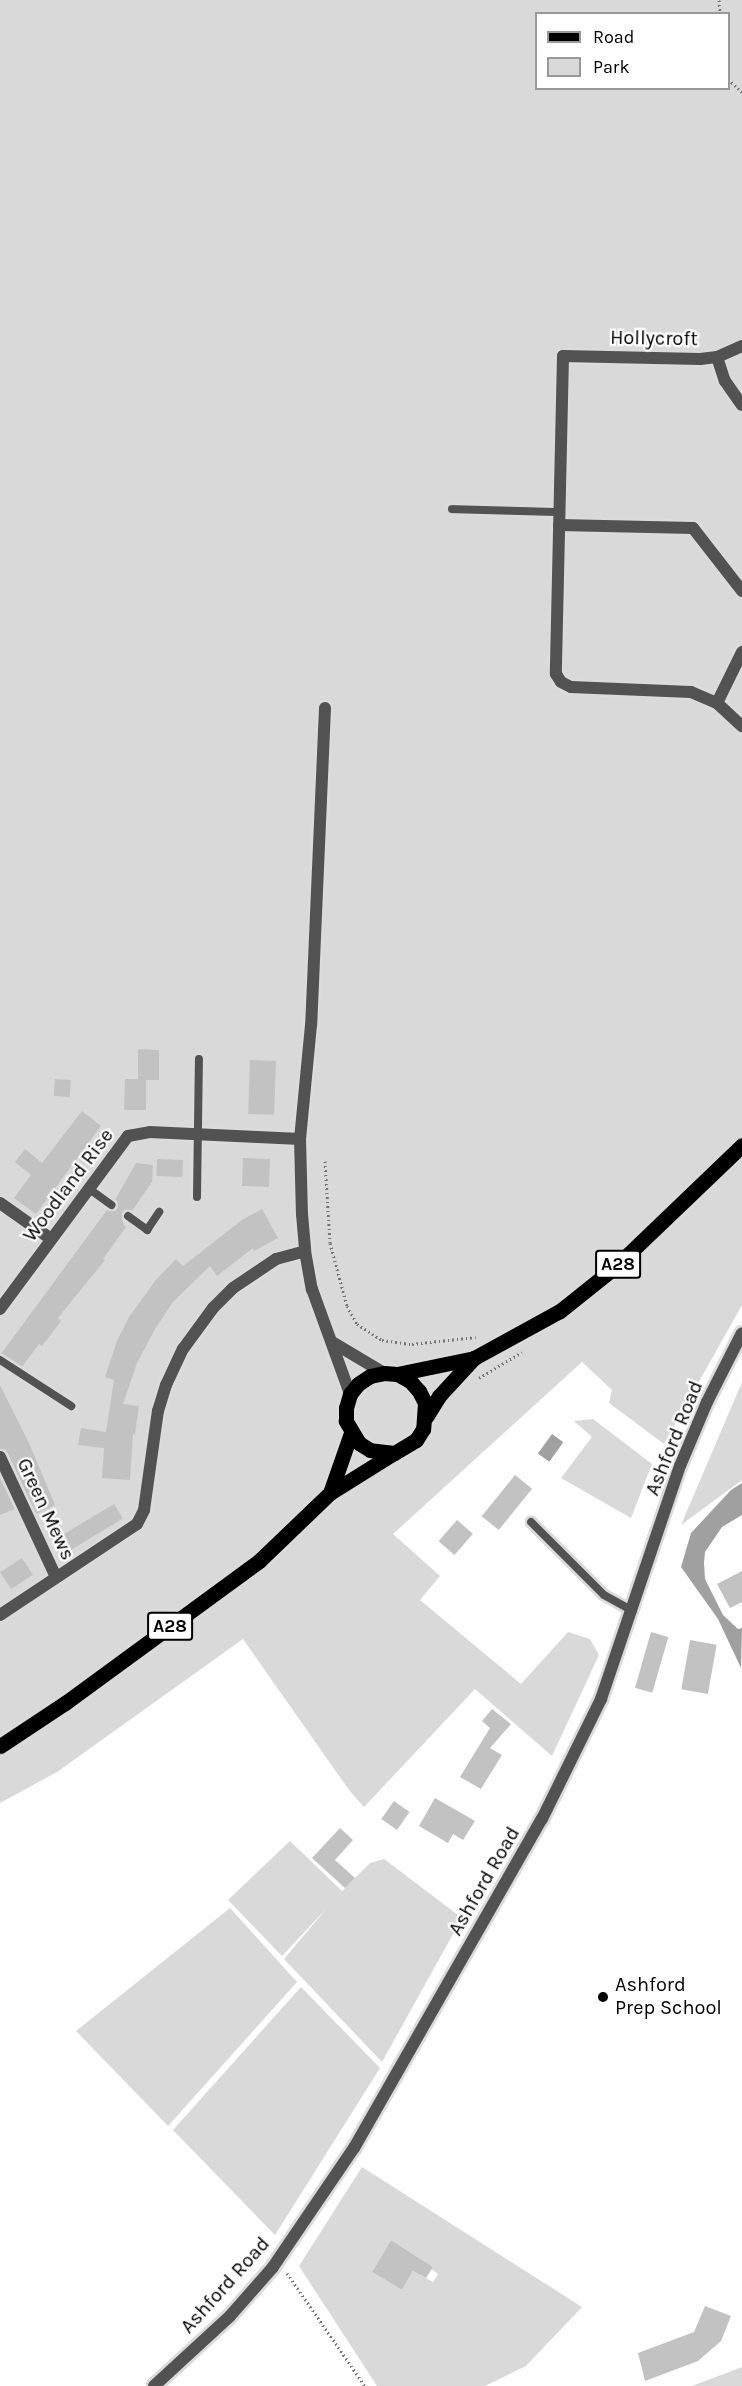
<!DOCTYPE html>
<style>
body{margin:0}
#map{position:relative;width:742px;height:2386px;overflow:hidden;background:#fff;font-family:Karla,sans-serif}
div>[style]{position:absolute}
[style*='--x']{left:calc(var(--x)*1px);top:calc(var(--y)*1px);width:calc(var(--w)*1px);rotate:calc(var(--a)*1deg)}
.green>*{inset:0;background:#d9d9d9}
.water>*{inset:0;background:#a0a0a0;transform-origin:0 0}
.building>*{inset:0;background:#c2c2c2;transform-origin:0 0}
.path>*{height:3px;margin-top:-1.5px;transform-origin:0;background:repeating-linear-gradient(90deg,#747474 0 1.5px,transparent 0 4.5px)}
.roads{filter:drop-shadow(2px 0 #dbdbdb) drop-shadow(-2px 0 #dbdbdb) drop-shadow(0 2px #dbdbdb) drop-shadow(0 -2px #dbdbdb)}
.service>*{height:8px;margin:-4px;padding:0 4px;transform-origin:4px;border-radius:4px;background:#525252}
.minor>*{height:12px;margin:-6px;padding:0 6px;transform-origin:6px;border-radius:6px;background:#525252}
.tertiary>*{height:12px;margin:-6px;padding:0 6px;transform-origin:6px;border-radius:6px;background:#525252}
.primary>*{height:15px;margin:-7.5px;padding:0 7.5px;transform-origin:7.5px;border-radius:7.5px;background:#000}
.dots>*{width:16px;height:16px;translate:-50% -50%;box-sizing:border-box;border:3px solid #fff;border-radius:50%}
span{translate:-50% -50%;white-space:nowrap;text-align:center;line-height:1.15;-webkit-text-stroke:4.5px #fff;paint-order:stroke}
.shield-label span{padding:2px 4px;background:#fff;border:2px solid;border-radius:4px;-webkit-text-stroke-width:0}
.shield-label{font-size:18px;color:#000;font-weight:700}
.street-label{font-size:20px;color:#000}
.poi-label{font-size:20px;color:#000}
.left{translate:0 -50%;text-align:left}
.legend{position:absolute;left:535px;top:12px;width:195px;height:78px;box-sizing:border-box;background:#fff;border:2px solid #999;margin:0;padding:8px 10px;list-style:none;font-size:18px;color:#000}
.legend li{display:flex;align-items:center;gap:12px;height:30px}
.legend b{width:30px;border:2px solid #999}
</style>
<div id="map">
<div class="green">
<div style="clip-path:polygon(evenodd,0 0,742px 0,742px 1305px,664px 1444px,609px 1403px,612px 1390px,582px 1362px,393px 1534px,440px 1576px,420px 1600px,521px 1684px,568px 1632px,590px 1639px,599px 1655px,552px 1756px,475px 1689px,364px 1807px,349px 1790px,243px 1639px,57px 1772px,0 1803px,0 0,536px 14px,728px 14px,728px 88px,536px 88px,536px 14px)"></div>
<div style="clip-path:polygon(742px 1382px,742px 1480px,681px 1525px)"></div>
<div style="clip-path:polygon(593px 1419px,652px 1464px,631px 1518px,561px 1478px,592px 1437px,574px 1421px)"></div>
<div style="clip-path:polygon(290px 1841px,342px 1891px,370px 1863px,384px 1859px,462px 1918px,382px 2062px,284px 1959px,327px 1908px,282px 1956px,228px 1900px)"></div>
<div style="clip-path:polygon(230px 1908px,297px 1982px,168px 2126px,76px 2031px)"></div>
<div style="clip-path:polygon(301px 1987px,380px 2068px,275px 2235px,173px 2130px)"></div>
<div style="clip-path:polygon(evenodd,362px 2167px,582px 2307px,526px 2366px,485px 2386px,377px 2386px,299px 2266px,362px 2167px,391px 2240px,433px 2267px,431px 2269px,438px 2274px,433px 2282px,413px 2271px,402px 2290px,372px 2272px,391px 2240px)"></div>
<div style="clip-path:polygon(742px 2367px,742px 2386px,692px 2386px)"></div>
</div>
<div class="water">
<div style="left:552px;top:1434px;width:14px;height:24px;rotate:36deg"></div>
<div style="clip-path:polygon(742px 1483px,742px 1515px,722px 1527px,705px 1552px,704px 1563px,705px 1579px,723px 1615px,738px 1629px,742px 1628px,741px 1668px,718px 1619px,681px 1567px,691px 1533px,731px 1490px)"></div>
</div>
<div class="building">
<div style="clip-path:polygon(138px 1049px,159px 1050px,159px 1080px,146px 1080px,146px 1110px,124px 1110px,125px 1079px,138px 1079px)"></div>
<div style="left:250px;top:1060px;width:26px;height:54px;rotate:2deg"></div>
<div style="left:55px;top:1079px;width:16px;height:17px;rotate:4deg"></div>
<div style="clip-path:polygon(82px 1111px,101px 1126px,36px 1214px,14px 1198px,31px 1175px,15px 1162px,25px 1149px,42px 1163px)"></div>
<div style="left:243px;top:1158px;width:27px;height:28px;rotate:2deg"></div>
<div style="left:157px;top:1159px;width:26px;height:17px;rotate:2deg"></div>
<div style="clip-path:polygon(136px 1163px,153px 1165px,152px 1182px,132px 1211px,123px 1213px,123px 1224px,126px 1227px,103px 1259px,105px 1260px,66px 1308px,58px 1318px,61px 1321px,42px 1346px,39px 1344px,22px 1367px,1px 1354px,107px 1210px,116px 1208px,115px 1200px)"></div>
<div style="clip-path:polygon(262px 1209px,278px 1238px,254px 1251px,253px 1248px,217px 1276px,210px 1266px,173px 1302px,155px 1329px,137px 1363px,123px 1404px,139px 1406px,135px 1434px,133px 1434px,130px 1480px,102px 1478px,104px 1448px,78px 1445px,81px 1428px,106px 1432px,114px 1380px,105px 1377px,117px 1341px,129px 1317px,155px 1281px,176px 1259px,183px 1266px,242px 1220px)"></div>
<div style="clip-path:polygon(0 1385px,29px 1443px,55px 1505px,36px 1514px,7px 1454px,0 1449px)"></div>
<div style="left:515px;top:1475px;width:22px;height:53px;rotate:39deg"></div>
<div style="clip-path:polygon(0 1477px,15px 1509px,0 1515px)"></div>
<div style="left:114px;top:1504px;width:17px;height:72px;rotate:59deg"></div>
<div style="left:457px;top:1520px;width:21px;height:28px;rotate:41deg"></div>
<div style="left:22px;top:1558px;width:20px;height:26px;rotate:57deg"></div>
<div style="clip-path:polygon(742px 1571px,742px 1602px,730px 1608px,717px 1584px)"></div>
<div style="left:651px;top:1632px;width:18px;height:58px;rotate:16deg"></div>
<div style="left:690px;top:1640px;width:27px;height:50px;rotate:10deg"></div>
<div style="clip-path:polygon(492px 1709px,511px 1724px,490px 1748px,502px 1755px,481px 1789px,460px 1777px,490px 1728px,482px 1721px)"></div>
<div style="clip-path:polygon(435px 1798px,475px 1821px,463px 1840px,453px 1834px,448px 1843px,419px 1826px)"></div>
<div style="left:394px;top:1801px;width:19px;height:22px;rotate:35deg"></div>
<div style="clip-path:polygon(340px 1828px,353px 1840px,335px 1860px,355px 1878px,345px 1888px,312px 1858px)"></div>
<div style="clip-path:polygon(391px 2240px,433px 2267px,426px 2278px,413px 2271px,402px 2290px,372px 2272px)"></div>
<div style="clip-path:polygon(705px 2306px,731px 2316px,721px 2341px,698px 2361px,645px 2381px,638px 2353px,694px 2332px)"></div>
</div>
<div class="path">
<div style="--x:719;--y:0;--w:14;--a:86"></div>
<div style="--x:728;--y:79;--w:19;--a:43"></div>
<div style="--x:325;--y:1161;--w:82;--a:86.5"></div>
<div style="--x:330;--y:1243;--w:65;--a:74.9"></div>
<div style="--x:347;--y:1306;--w:21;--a:61"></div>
<div style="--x:357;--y:1324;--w:30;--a:33"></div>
<div style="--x:382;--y:1340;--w:30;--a:8"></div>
<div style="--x:412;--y:1344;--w:64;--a:-6.2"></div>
<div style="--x:479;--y:1378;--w:50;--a:-31.2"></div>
<div style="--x:287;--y:2273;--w:137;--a:55.4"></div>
</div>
<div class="roads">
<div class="service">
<div style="--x:452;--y:509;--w:108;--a:1.6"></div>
<div style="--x:88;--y:1188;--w:29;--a:36"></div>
<div style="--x:197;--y:1197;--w:138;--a:-89.2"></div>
<div style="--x:128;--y:1216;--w:24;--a:36"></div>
<div style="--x:147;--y:1230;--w:22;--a:-56"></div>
<div style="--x:0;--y:1360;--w:85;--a:32.9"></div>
<div style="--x:531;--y:1522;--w:103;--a:45"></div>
<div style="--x:604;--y:1595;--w:33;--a:29"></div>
</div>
<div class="minor">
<div style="--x:742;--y:346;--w:27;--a:156"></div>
<div style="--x:717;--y:357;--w:17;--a:173"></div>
<div style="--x:700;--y:359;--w:137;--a:-178.7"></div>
<div style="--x:563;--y:356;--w:318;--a:91.3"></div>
<div style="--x:556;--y:674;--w:9;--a:58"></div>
<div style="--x:561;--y:682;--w:11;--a:27"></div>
<div style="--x:571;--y:687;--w:120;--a:2.4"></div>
<div style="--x:691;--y:692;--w:28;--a:23"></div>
<div style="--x:717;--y:703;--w:34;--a:43"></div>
<div style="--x:717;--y:357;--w:25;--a:72"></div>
<div style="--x:725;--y:381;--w:29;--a:55"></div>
<div style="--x:559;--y:525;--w:134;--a:1.3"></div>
<div style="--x:693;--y:528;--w:80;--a:52.1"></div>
<div style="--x:717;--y:703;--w:57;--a:-63.9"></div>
<div style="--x:325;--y:708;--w:317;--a:92.5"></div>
<div style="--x:311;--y:1025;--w:115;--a:95.5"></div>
<div style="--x:300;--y:1139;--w:75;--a:88.5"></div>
<div style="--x:302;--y:1214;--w:37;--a:85"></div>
<div style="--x:305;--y:1251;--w:39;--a:80"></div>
<div style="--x:312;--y:1289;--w:112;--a:70.1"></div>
<div style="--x:0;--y:1203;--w:62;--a:35.2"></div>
<div style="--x:0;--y:1309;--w:215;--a:-53.5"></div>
<div style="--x:128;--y:1136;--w:22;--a:-10"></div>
<div style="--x:150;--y:1132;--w:150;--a:2.7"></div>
<div style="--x:332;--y:1342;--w:61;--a:30.8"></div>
<div style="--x:0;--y:1457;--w:132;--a:65"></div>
<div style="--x:0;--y:1615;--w:164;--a:-33.6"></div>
<div style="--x:137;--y:1524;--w:16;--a:-63"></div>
<div style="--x:144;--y:1510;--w:100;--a:-82"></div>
<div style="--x:158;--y:1411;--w:27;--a:-73"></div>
<div style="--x:166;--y:1385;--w:40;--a:-65"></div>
<div style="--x:183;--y:1349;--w:51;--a:-53.8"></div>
<div style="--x:213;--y:1308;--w:28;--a:-45"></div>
<div style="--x:233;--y:1288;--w:52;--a:-34"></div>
<div style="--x:276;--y:1259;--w:30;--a:-15"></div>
</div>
<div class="tertiary">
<div style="--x:154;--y:2386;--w:103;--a:-42.6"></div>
<div style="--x:230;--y:2316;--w:65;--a:-48.7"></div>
<div style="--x:273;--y:2267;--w:144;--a:-55.8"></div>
<div style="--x:354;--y:2148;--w:379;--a:-60.3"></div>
<div style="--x:542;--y:1819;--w:134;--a:-63.8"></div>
<div style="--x:601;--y:1699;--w:246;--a:-71.3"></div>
<div style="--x:680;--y:1466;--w:69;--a:-67.1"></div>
<div style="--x:707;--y:1402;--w:77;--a:-63.1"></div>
</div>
<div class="primary">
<div style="--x:397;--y:1374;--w:15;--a:28"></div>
<div style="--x:410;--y:1381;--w:13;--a:48"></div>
<div style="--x:419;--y:1391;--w:13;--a:63"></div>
<div style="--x:425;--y:1403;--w:26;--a:94"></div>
<div style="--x:423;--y:1429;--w:13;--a:122"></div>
<div style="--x:416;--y:1440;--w:26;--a:149"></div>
<div style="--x:394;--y:1453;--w:24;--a:-173"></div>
<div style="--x:370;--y:1450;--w:13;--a:-148"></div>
<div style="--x:359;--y:1443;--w:26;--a:-121"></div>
<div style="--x:346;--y:1421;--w:13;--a:-90"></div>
<div style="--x:346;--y:1408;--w:15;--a:-74"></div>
<div style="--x:350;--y:1394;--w:13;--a:-51"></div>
<div style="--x:358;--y:1384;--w:14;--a:-34"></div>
<div style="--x:370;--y:1376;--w:14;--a:-12"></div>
<div style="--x:384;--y:1373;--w:13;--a:4"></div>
<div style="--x:397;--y:1374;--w:79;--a:-11.7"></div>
<div style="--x:474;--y:1358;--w:98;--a:-28.7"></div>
<div style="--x:560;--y:1311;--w:70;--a:-38.7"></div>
<div style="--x:615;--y:1267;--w:176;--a:-43.8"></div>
<div style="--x:426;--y:1417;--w:25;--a:-58"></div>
<div style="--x:439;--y:1396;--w:52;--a:-47.4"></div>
<div style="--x:330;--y:1493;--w:64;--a:-70.7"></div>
<div style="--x:0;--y:1746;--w:78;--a:-33.5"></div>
<div style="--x:65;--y:1703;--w:240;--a:-36.2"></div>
<div style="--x:259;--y:1561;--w:98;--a:-43.8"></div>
<div style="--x:330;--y:1493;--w:75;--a:-32"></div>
</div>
</div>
<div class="dots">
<div style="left:603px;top:1997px;background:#000"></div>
</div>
<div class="shield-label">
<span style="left:618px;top:1264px">A28</span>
<span style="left:170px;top:1626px">A28</span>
</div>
<div class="street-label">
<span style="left:654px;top:338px;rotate:1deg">Hollycroft</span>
<span style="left:68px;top:1185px;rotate:-53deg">Woodland Rise</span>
<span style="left:674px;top:1438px;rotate:-68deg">Ashford Road</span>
<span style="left:46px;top:1509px;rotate:65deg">Green Mews</span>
<span style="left:484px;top:1881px;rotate:-60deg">Ashford Road</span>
<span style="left:225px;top:2285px;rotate:-48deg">Ashford Road</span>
</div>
<div class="poi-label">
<span class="left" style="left:615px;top:1996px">Ashford<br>Prep School</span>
</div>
<ul class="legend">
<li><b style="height:8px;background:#000"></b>Road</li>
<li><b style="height:16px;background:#d9d9d9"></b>Park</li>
</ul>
</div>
